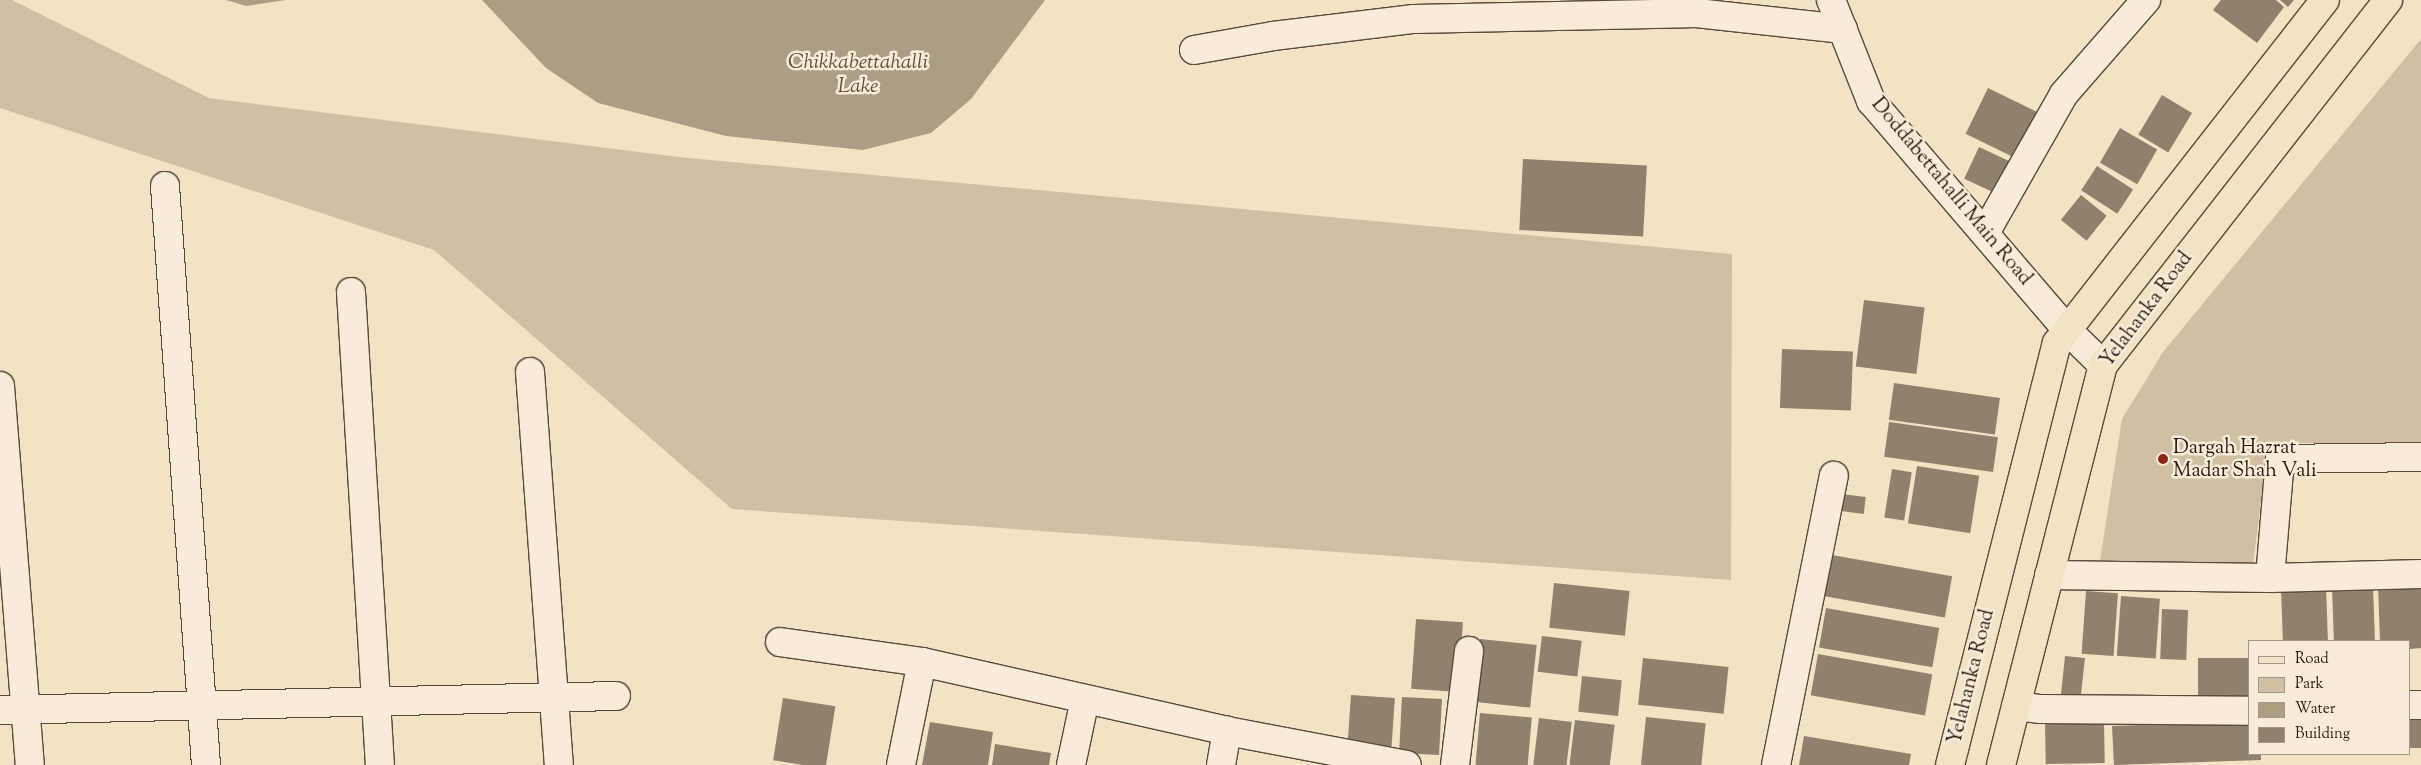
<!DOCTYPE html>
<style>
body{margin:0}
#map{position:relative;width:2421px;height:765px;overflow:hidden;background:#f4e2c5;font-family:"Sorts Mill Goudy",serif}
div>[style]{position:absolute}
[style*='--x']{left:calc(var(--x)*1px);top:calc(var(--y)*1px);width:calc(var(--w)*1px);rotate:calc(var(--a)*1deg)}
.green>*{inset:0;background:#d1bfa5}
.water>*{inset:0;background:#ae9d85}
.building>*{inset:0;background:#91806b;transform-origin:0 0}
.roads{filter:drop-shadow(1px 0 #5a4939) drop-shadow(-1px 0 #5a4939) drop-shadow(0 1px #5a4939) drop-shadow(0 -1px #5a4939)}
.minor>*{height:28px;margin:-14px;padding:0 14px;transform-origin:14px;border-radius:14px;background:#f8ecd9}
.major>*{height:28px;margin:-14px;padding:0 14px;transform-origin:14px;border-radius:14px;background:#f4e2c5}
.dots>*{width:14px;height:14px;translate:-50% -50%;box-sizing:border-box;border:2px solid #f8ecd9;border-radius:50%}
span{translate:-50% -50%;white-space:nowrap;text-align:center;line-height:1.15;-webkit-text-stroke:5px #f8ecd9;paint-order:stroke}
.street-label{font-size:20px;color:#26160a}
.poi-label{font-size:20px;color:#26160a}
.left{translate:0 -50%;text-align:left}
.water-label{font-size:21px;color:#5c4c3b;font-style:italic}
.legend{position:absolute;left:2248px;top:640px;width:162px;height:115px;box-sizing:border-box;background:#f8ecd9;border:1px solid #a49686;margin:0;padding:6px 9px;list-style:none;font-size:15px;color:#26160a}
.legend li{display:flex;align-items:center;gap:10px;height:25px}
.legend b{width:25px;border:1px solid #a49686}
</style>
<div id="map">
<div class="green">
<div style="clip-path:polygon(0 0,12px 0,209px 98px,678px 157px,1732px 254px,1731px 580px,732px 509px,434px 250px,0 108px)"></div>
<div style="clip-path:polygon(2421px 39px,2421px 443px,2268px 443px,2253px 565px,2099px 567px,2122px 419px,2163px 352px)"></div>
</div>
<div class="water">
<div style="clip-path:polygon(226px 0,286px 0,246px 6px)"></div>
<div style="clip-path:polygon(482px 0,1045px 0,971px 99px,931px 133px,863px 150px,726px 136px,598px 103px,546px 68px)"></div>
</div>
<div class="building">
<div style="clip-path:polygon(2221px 0,2276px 0,2284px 7px,2257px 43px,2213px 10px)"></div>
<div style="clip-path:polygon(2280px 0,2294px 0,2288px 7px)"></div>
<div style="left:1988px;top:88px;width:58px;height:51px;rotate:26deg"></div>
<div style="left:2162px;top:95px;width:35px;height:46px;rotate:31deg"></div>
<div style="left:2120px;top:128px;width:43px;height:40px;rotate:30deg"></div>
<div style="left:1979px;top:147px;width:38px;height:35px;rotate:25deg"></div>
<div style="left:1523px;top:159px;width:124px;height:71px;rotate:3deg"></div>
<div style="left:2097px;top:166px;width:43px;height:29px;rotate:33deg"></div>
<div style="left:2081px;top:195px;width:33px;height:32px;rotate:39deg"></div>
<div style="left:1864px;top:300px;width:61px;height:67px;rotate:7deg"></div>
<div style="left:1782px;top:349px;width:71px;height:59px;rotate:2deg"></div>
<div style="left:1894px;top:383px;width:107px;height:37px;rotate:8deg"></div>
<div style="left:1889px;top:422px;width:110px;height:35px;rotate:8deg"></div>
<div style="left:1917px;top:466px;width:63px;height:58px;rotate:9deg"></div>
<div style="left:1892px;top:469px;width:20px;height:49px;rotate:9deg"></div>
<div style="left:1841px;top:494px;width:25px;height:17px;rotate:7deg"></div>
<div style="left:1832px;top:555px;width:122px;height:42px;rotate:10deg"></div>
<div style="left:1554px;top:583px;width:76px;height:45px;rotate:6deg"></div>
<div style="clip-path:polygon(2421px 584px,2421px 648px,2410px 649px,2410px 641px,2380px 641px,2378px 585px)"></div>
<div style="left:2326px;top:586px;width:55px;height:45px;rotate:88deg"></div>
<div style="left:2373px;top:586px;width:55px;height:41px;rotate:88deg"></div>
<div style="left:2086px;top:591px;width:32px;height:63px;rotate:4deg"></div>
<div style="left:2121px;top:596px;width:39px;height:60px;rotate:4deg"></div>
<div style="left:1826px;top:608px;width:115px;height:40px;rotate:10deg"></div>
<div style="left:2162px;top:609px;width:26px;height:50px;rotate:2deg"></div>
<div style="left:1416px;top:619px;width:47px;height:70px;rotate:4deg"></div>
<div style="left:1542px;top:636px;width:40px;height:36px;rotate:7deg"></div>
<div style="left:1480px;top:639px;width:57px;height:63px;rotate:6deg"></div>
<div style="left:1818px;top:654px;width:116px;height:42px;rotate:10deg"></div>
<div style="left:2065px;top:656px;width:20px;height:40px;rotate:6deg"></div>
<div style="left:1643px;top:658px;width:86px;height:47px;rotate:6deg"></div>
<div style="left:2250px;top:658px;width:41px;height:52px;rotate:90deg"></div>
<div style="left:1582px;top:676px;width:40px;height:36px;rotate:6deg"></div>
<div style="left:1351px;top:695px;width:44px;height:50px;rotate:4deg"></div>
<div style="left:1402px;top:697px;width:40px;height:56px;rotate:3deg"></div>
<div style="left:783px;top:698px;width:53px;height:63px;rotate:9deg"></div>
<div style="left:2410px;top:709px;width:11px;height:39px"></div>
<div style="left:1480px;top:713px;width:52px;height:52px;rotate:5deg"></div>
<div style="left:1646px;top:717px;width:60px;height:48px;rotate:6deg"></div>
<div style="left:1539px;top:718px;width:33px;height:47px;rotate:7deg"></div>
<div style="left:1575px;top:720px;width:40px;height:45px;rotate:7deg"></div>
<div style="clip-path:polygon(2250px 721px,2250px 754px,2261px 754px,2261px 760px,2114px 765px,2112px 726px)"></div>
<div style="clip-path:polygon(930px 722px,993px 732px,988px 765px,922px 765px)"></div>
<div style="left:2104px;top:722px;width:41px;height:59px;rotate:89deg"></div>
<div style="clip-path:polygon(1804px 736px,1911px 754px,1909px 765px,1799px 765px)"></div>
<div style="clip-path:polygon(995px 744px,1051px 753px,1049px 765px,992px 765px)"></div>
</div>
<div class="roads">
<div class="minor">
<div style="--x:1831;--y:0;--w:109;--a:68.4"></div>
<div style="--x:1871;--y:101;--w:301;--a:49.4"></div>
<div style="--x:2067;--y:330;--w:50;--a:44.2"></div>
<div style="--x:1194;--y:50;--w:80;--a:-10"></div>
<div style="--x:1273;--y:36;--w:142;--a:-6.9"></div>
<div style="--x:1414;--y:19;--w:282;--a:-1.2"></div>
<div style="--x:1696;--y:13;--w:148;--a:6.2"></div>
<div style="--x:165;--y:186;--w:580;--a:85.95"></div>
<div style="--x:1985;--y:233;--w:160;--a:-60.4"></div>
<div style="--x:2064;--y:94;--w:125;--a:-48.9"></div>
<div style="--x:351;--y:292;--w:474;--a:86.5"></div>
<div style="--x:530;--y:372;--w:394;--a:85.8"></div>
<div style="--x:0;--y:386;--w:380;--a:85.5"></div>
<div style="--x:2049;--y:575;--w:221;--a:0.8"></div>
<div style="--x:2270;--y:578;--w:151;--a:-1.5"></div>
<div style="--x:2270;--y:578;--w:119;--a:-85.2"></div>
<div style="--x:2280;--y:459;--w:141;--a:-0.8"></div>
<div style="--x:780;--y:642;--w:143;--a:8"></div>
<div style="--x:922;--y:662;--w:313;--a:12.7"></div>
<div style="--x:1227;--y:731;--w:183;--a:10.7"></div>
<div style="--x:2410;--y:705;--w:11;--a:0"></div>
<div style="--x:2016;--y:706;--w:25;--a:7"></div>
<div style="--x:2041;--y:709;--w:209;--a:0.5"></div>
<div style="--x:0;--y:710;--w:616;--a:-1.3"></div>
<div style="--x:901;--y:765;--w:105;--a:-78.5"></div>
<div style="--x:1071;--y:765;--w:67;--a:-78"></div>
<div style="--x:1221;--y:765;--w:35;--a:-80"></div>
<div style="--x:1455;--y:765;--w:115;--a:-83"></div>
<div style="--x:1776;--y:765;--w:295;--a:-78.7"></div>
</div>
<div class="major">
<div style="--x:1950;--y:765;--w:435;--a:-75.8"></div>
<div style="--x:2057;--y:343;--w:435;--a:-52"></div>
<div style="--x:2001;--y:765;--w:413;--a:-75.7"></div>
<div style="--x:2103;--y:365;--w:463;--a:-52"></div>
</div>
</div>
<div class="dots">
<div style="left:2163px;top:459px;background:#8f2418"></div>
</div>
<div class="street-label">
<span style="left:1951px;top:192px;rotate:50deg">Doddabettahalli Main Road</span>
<span style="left:2147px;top:310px;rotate:-53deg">Yelahanka Road</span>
<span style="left:1972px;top:677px;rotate:-76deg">Yelahanka Road</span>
</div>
<div class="poi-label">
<span class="left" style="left:2173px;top:460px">Dargah Hazrat<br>Madar Shah Vali</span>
</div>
<div class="water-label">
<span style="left:858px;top:75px">Chikkabettahalli<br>Lake</span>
</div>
<ul class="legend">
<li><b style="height:6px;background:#f4e2c5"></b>Road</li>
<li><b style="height:14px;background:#d1bfa5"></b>Park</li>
<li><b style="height:14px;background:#ae9d85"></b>Water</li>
<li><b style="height:14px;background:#91806b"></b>Building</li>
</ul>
</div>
